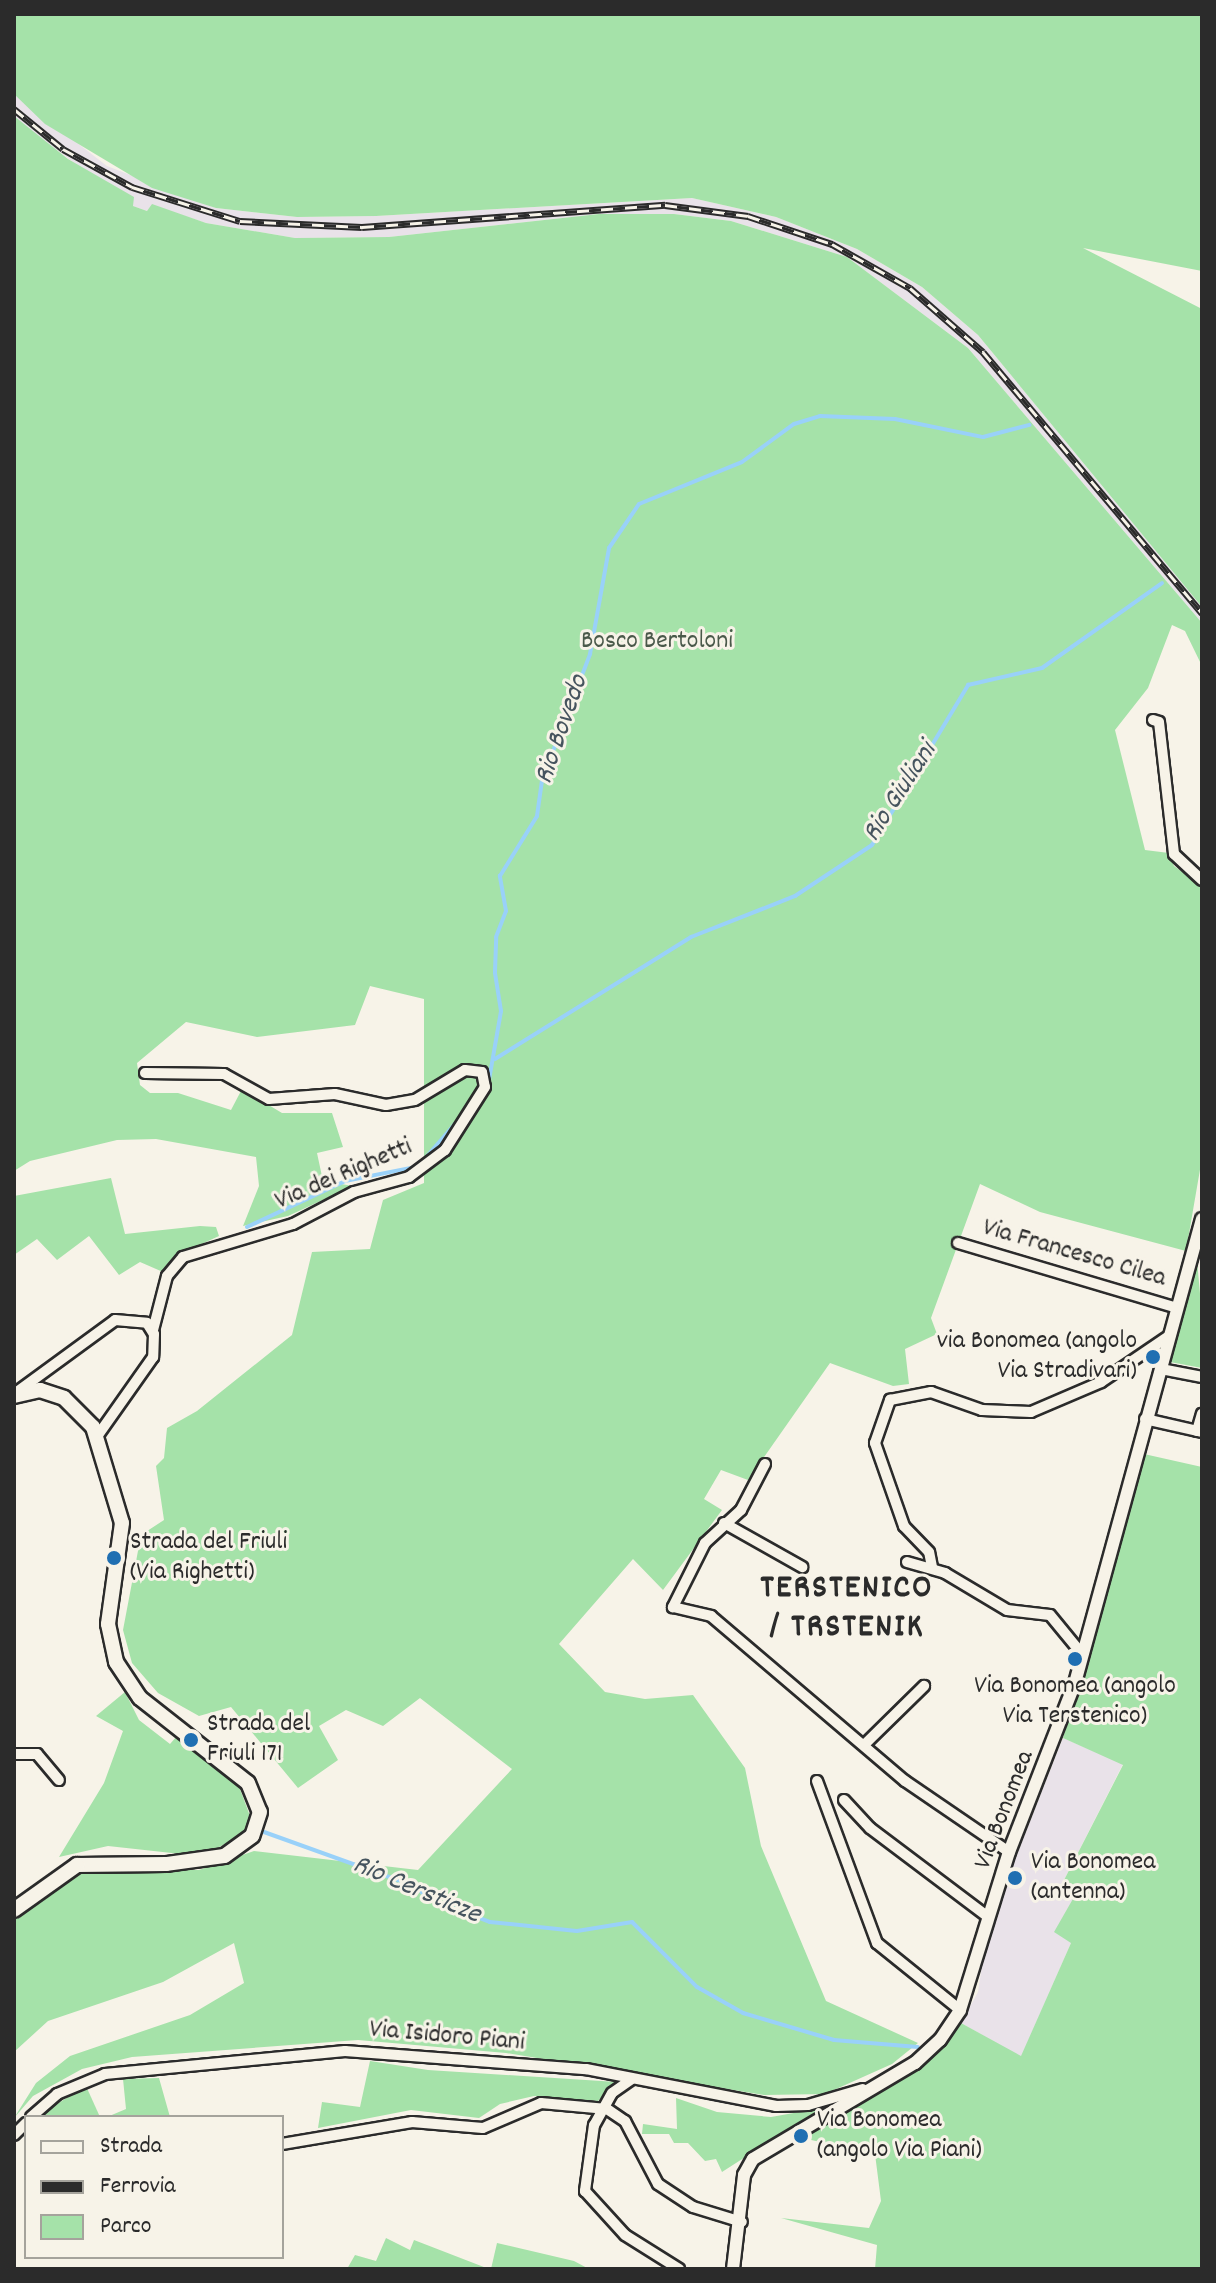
<!DOCTYPE html>
<style>
body{margin:0}
#map{position:relative;width:1216px;height:2283px;overflow:hidden;background:#f7f3e8;font-family:Dekko,sans-serif}
div>[style]{position:absolute}
[style*='--x']{left:calc(var(--x)*1px);top:calc(var(--y)*1px);width:calc(var(--w)*1px);rotate:calc(var(--a)*1deg)}
.built>*{inset:0;background:#e9e2e9}
.green>*{inset:0;background:#a5e2a9}
.stream>*{height:4px;margin:-2px;padding:0 2px;transform-origin:2px;border-radius:2px;background:#99d1f9}
.roads{filter:drop-shadow(2px 0 #2b2b2b) drop-shadow(-2px 0 #2b2b2b) drop-shadow(0 2px #2b2b2b) drop-shadow(0 -2px #2b2b2b)}
.minor>*{height:10px;margin:-5px;padding:0 5px;transform-origin:5px;border-radius:5px;background:#f7f3e8}
.tertiary>*{height:12px;margin:-6px;padding:0 6px;transform-origin:6px;border-radius:6px;background:#f7f3e8}
.secondary>*{height:14px;margin:-7px;padding:0 7px;transform-origin:7px;border-radius:7px;background:#f7f3e8}
.rail>*{height:7px;margin-top:-3.5px;transform-origin:0;background:repeating-linear-gradient(90deg,#f7f3e8 0 12px,#2b2b2b 0 24px);box-sizing:border-box;border-block:2px solid #2b2b2b}
.dots>*{width:22px;height:22px;translate:-50% -50%;box-sizing:border-box;border:4px solid #f7f3e8;border-radius:50%}
span{translate:-50% -50%;white-space:nowrap;text-align:center;line-height:1.15;-webkit-text-stroke:6px #f7f3e8;paint-order:stroke}
.park-label{font-size:26px;color:#4a594a}
.street-label{font-size:26px;color:#2b2b2b}
.poi-label{font-size:26px;color:#2b2b2b}
.right{translate:-100% -50%;text-align:right}
.left{translate:0 -50%;text-align:left}
.water-label{font-size:28px;color:#46545e;font-style:italic}
.district-label{font-size:34px;color:#2b2b2b;font-weight:700;letter-spacing:2px}
.frame{position:absolute;inset:0;border:16px solid #2b2b2b;pointer-events:none}
.legend{position:absolute;left:24px;top:2115px;width:260px;height:144px;box-sizing:border-box;background:#f7f3e8;border:2px solid #a5a39c;margin:0;padding:10px 14px;list-style:none;font-size:24px;color:#2b2b2b}
.legend li{display:flex;align-items:center;gap:16px;height:40px}
.legend b{width:40px;border:2px solid #a5a39c}
</style>
<div id="map">
<div class="built">
<div style="clip-path:polygon(14px 94px,107px 166px,216px 208px,297px 217px,376px 216px,692px 198px,776px 217px,857px 249px,922px 287px,978px 335px,1202px 607px,1202px 623px,968px 348px,847px 257px,731px 221px,674px 214px,599px 214px,389px 237px,295px 238px,206px 223px,152px 205px,147px 211px,133px 206px,24px 126px,14px 116px)"></div>
<div style="clip-path:polygon(1063px 1738px,1123px 1764px,1061px 1886px,1075px 1897px,1071px 1943px,1021px 2057px,961px 2023px,978px 1992px,987px 1931px)"></div>
</div>
<div class="green">
<div style="clip-path:polygon(14px 14px,1202px 14px,1202px 271px,1083px 248px,1202px 309px,1202px 607px,978px 335px,922px 287px,857px 249px,776px 217px,692px 198px,376px 216px,297px 217px,216px 208px,152px 188px,45px 124px,14px 94px)"></div>
<div style="clip-path:polygon(14px 116px,68px 159px,134px 197px,133px 206px,147px 211px,152px 204px,206px 223px,295px 238px,389px 237px,599px 214px,674px 214px,731px 221px,847px 257px,968px 348px,1202px 623px,1202px 666px,1185px 631px,1172px 625px,1148px 688px,1115px 730px,1145px 850px,1169px 853px,1174px 866px,1202px 886px,1202px 1158px,1186px 1251px,1040px 1212px,980px 1184px,931px 1318px,937px 1334px,905px 1349px,909px 1384px,893px 1386px,830px 1363px,748px 1480px,721px 1470px,704px 1499px,722px 1510px,663px 1590px,633px 1559px,559px 1644px,605px 1692px,645px 1699px,693px 1695px,745px 1768px,761px 1846px,826px 2001px,918px 2043px,892px 2064px,825px 2094px,764px 2095px,506px 2053px,358px 2040px,132px 2057px,82px 2069px,33px 2096px,14px 2118px,36px 2083px,70px 2056px,190px 2015px,244px 1983px,234px 1943px,163px 1982px,48px 2021px,14px 2052px,14px 1918px,68px 1876px,95px 1867px,199px 1870px,254px 1851px,418px 1870px,512px 1769px,420px 1698px,383px 1726px,346px 1710px,319px 1726px,338px 1760px,298px 1788px,231px 1707px,199px 1716px,158px 1693px,132px 1663px,123px 1630px,141px 1535px,164px 1520px,156px 1466px,164px 1458px,167px 1428px,197px 1411px,292px 1335px,312px 1252px,370px 1249px,383px 1200px,424px 1183px,424px 999px,370px 986px,355px 1025px,257px 1037px,186px 1022px,137px 1063px,140px 1085px,150px 1093px,178px 1093px,231px 1110px,242px 1089px,282px 1113px,332px 1113px,343px 1147px,317px 1153px,323px 1181px,353px 1186px,288px 1216px,243px 1226px,259px 1186px,256px 1157px,156px 1139px,117px 1140px,30px 1161px,14px 1171px)"></div>
<div style="clip-path:polygon(111px 1178px,125px 1234px,200px 1226px,216px 1227px,219px 1236px,182px 1253px,163px 1272px,140px 1262px,119px 1275px,89px 1236px,57px 1260px,37px 1239px,14px 1255px,14px 1196px)"></div>
<div style="clip-path:polygon(1197px 1260px,1202px 1316px,1202px 1368px,1170px 1362px)"></div>
<div style="clip-path:polygon(1144px 1454px,1202px 1467px,1202px 2269px,875px 2269px,877px 2245px,781px 2218px,869px 2228px,881px 2201px,875px 2154px,802px 2138px,906px 2076px,961px 2023px,1021px 2056px,1071px 1943px,1054px 1932px,1074px 1897px,1061px 1886px,1123px 1765px,1063px 1738px)"></div>
<div style="clip-path:polygon(125px 1692px,139px 1720px,170px 1744px,177px 1736px,237px 1781px,250px 1816px,243px 1834px,212px 1851px,190px 1855px,108px 1846px,59px 1857px,104px 1783px,123px 1731px,96px 1716px)"></div>
<div style="clip-path:polygon(370px 2061px,428px 2070px,617px 2082px,598px 2101px,534px 2096px,500px 2104px,479px 2118px,411px 2110px,318px 2128px,322px 2102px,360px 2107px)"></div>
<div style="clip-path:polygon(159px 2078px,170px 2117px,107px 2117px,126px 2109px,123px 2079px)"></div>
<div style="clip-path:polygon(86px 2086px,100px 2117px,42px 2117px,52px 2107px)"></div>
<div style="clip-path:polygon(676px 2098px,717px 2112px,771px 2117px,822px 2108px,722px 2172px,716px 2159px,705px 2161px,688px 2143px,674px 2143px,669px 2134px,642px 2134px,643px 2124px,677px 2129px)"></div>
<div style="clip-path:polygon(386px 2238px,410px 2250px,414px 2240px,489px 2269px,347px 2269px,355px 2255px,376px 2261px)"></div>
<div style="clip-path:polygon(497px 2243px,574px 2261px,589px 2269px,491px 2269px)"></div>
</div>
<div class="stream">
<div style="--x:495;--y:1059;--w:231;--a:-31.9"></div>
<div style="--x:691;--y:937;--w:112;--a:-21.5"></div>
<div style="--x:795;--y:896;--w:92;--a:-33.5"></div>
<div style="--x:872;--y:845;--w:187;--a:-59"></div>
<div style="--x:968;--y:685;--w:76;--a:-12.9"></div>
<div style="--x:1042;--y:668;--w:147;--a:-35.3"></div>
<div style="--x:489;--y:1080;--w:70;--a:-80.1"></div>
<div style="--x:501;--y:1011;--w:39;--a:-99"></div>
<div style="--x:495;--y:972;--w:35;--a:-88"></div>
<div style="--x:496;--y:937;--w:28;--a:-69"></div>
<div style="--x:506;--y:911;--w:36;--a:-100"></div>
<div style="--x:500;--y:876;--w:70;--a:-58.3"></div>
<div style="--x:537;--y:816;--w:36;--a:-82"></div>
<div style="--x:542;--y:780;--w:135;--a:-69.1"></div>
<div style="--x:590;--y:654;--w:108;--a:-79.8"></div>
<div style="--x:609;--y:548;--w:53;--a:-55.7"></div>
<div style="--x:639;--y:504;--w:111;--a:-22.2"></div>
<div style="--x:742;--y:462;--w:64;--a:-36.2"></div>
<div style="--x:794;--y:424;--w:27;--a:-17"></div>
<div style="--x:820;--y:416;--w:75;--a:2.3"></div>
<div style="--x:895;--y:419;--w:90;--a:11.6"></div>
<div style="--x:983;--y:437;--w:48;--a:-14.6"></div>
<div style="--x:422;--y:1162;--w:60;--a:-49.1"></div>
<div style="--x:247;--y:1227;--w:108;--a:-25.1"></div>
<div style="--x:345;--y:1181;--w:71;--a:-11.3"></div>
<div style="--x:264;--y:1832;--w:163;--a:19.8"></div>
<div style="--x:417;--y:1887;--w:15;--a:48"></div>
<div style="--x:427;--y:1898;--w:67;--a:20.9"></div>
<div style="--x:490;--y:1922;--w:87;--a:5.9"></div>
<div style="--x:577;--y:1931;--w:56;--a:-9.3"></div>
<div style="--x:632;--y:1922;--w:92;--a:45"></div>
<div style="--x:697;--y:1987;--w:53;--a:29.5"></div>
<div style="--x:743;--y:2013;--w:95;--a:16.5"></div>
<div style="--x:834;--y:2040;--w:84;--a:4.8"></div>
</div>
<div class="roads">
<div class="minor">
<div style="--x:1153;--y:720;--w:6;--a:18"></div>
<div style="--x:1159;--y:722;--w:133;--a:83.5"></div>
<div style="--x:1174;--y:854;--w:38;--a:43"></div>
<div style="--x:145;--y:1073;--w:79;--a:0.7"></div>
<div style="--x:224;--y:1074;--w:51;--a:29.1"></div>
<div style="--x:269;--y:1099;--w:66;--a:-4.3"></div>
<div style="--x:335;--y:1094;--w:52;--a:12.2"></div>
<div style="--x:386;--y:1105;--w:29;--a:-10"></div>
<div style="--x:415;--y:1100;--w:58;--a:-31"></div>
<div style="--x:465;--y:1070;--w:17;--a:7"></div>
<div style="--x:482;--y:1072;--w:15;--a:79"></div>
<div style="--x:485;--y:1087;--w:75;--a:122.4"></div>
<div style="--x:445;--y:1150;--w:45;--a:143.1"></div>
<div style="--x:409;--y:1177;--w:57;--a:164.7"></div>
<div style="--x:354;--y:1192;--w:69;--a:152.3"></div>
<div style="--x:293;--y:1224;--w:115;--a:163.3"></div>
<div style="--x:183;--y:1257;--w:25;--a:130"></div>
<div style="--x:167;--y:1276;--w:56;--a:104.5"></div>
<div style="--x:958;--y:1243;--w:229;--a:16.5"></div>
<div style="--x:1161;--y:1369;--w:42;--a:11"></div>
<div style="--x:14;--y:1394;--w:125;--a:-36.2"></div>
<div style="--x:115;--y:1320;--w:32;--a:5"></div>
<div style="--x:147;--y:1323;--w:13;--a:58"></div>
<div style="--x:154;--y:1334;--w:23;--a:92"></div>
<div style="--x:153;--y:1357;--w:99;--a:125.1"></div>
<div style="--x:1145;--y:1419;--w:58;--a:12.8"></div>
<div style="--x:1197;--y:1431;--w:18;--a:-74"></div>
<div style="--x:765;--y:1464;--w:52;--a:117.6"></div>
<div style="--x:741;--y:1510;--w:49;--a:137.5"></div>
<div style="--x:705;--y:1543;--w:72;--a:116.6"></div>
<div style="--x:673;--y:1607;--w:39;--a:13"></div>
<div style="--x:711;--y:1616;--w:255;--a:40.4"></div>
<div style="--x:905;--y:1781;--w:126;--a:34.3"></div>
<div style="--x:724;--y:1523;--w:90;--a:29.4"></div>
<div style="--x:907;--y:1562;--w:40;--a:16"></div>
<div style="--x:945;--y:1573;--w:72;--a:30.8"></div>
<div style="--x:1007;--y:1610;--w:43;--a:6.6"></div>
<div style="--x:1050;--y:1615;--w:50;--a:50.6"></div>
<div style="--x:932;--y:1567;--w:15;--a:-101"></div>
<div style="--x:929;--y:1552;--w:36;--a:-134"></div>
<div style="--x:904;--y:1526;--w:88;--a:-109.3"></div>
<div style="--x:875;--y:1443;--w:46;--a:-70.8"></div>
<div style="--x:890;--y:1400;--w:42;--a:-11"></div>
<div style="--x:931;--y:1392;--w:54;--a:19.4"></div>
<div style="--x:982;--y:1410;--w:49;--a:2.3"></div>
<div style="--x:1031;--y:1412;--w:76;--a:-23.2"></div>
<div style="--x:1101;--y:1382;--w:82;--a:-34.1"></div>
<div style="--x:865;--y:1744;--w:83;--a:-44.5"></div>
<div style="--x:14;--y:1754;--w:23;--a:0"></div>
<div style="--x:37;--y:1754;--w:34;--a:50"></div>
<div style="--x:817;--y:1781;--w:173;--a:69.7"></div>
<div style="--x:877;--y:1943;--w:107;--a:38.9"></div>
<div style="--x:844;--y:1800;--w:38;--a:47"></div>
<div style="--x:870;--y:1828;--w:148;--a:37"></div>
<div style="--x:632;--y:2079;--w:24;--a:145"></div>
<div style="--x:612;--y:2093;--w:37;--a:119"></div>
<div style="--x:594;--y:2125;--w:67;--a:97.8"></div>
<div style="--x:585;--y:2191;--w:59;--a:47.7"></div>
<div style="--x:625;--y:2235;--w:64;--a:32.2"></div>
<div style="--x:31;--y:2117;--w:35;--a:-41"></div>
<div style="--x:57;--y:2094;--w:52;--a:-22.6"></div>
<div style="--x:105;--y:2074;--w:241;--a:-5.5"></div>
<div style="--x:345;--y:2051;--w:242;--a:4.3"></div>
<div style="--x:586;--y:2069;--w:194;--a:11"></div>
<div style="--x:776;--y:2106;--w:32;--a:-2"></div>
<div style="--x:808;--y:2105;--w:57;--a:-16.2"></div>
<div style="--x:14;--y:2135;--w:17;--a:-45"></div>
<div style="--x:282;--y:2144;--w:132;--a:-9.6"></div>
<div style="--x:412;--y:2122;--w:71;--a:4.8"></div>
<div style="--x:483;--y:2128;--w:63;--a:-23.3"></div>
<div style="--x:541;--y:2103;--w:66;--a:5.2"></div>
<div style="--x:607;--y:2109;--w:22;--a:34"></div>
<div style="--x:625;--y:2121;--w:71;--a:62.4"></div>
<div style="--x:658;--y:2184;--w:42;--a:33.3"></div>
<div style="--x:693;--y:2207;--w:51;--a:17"></div>
</div>
<div class="tertiary">
<div style="--x:733;--y:2269;--w:95;--a:-83.3"></div>
<div style="--x:744;--y:2175;--w:18;--a:-61"></div>
<div style="--x:753;--y:2159;--w:188;--a:-30.7"></div>
<div style="--x:915;--y:2063;--w:34;--a:-43"></div>
<div style="--x:940;--y:2040;--w:36;--a:-56"></div>
<div style="--x:960;--y:2010;--w:165;--a:-72.8"></div>
<div style="--x:1009;--y:1852;--w:181;--a:-68.7"></div>
<div style="--x:1075;--y:1683;--w:481;--a:-74.7"></div>
</div>
<div class="secondary">
<div style="--x:14;--y:1396;--w:27;--a:-13"></div>
<div style="--x:40;--y:1390;--w:25;--a:18"></div>
<div style="--x:64;--y:1398;--w:41;--a:45"></div>
<div style="--x:93;--y:1427;--w:100;--a:73.2"></div>
<div style="--x:122;--y:1523;--w:102;--a:97.9"></div>
<div style="--x:108;--y:1624;--w:39;--a:78"></div>
<div style="--x:116;--y:1662;--w:43;--a:56.3"></div>
<div style="--x:140;--y:1698;--w:137;--a:38.2"></div>
<div style="--x:248;--y:1783;--w:31;--a:68"></div>
<div style="--x:260;--y:1812;--w:25;--a:108"></div>
<div style="--x:252;--y:1836;--w:34;--a:144"></div>
<div style="--x:224;--y:1856;--w:59;--a:172.1"></div>
<div style="--x:166;--y:1864;--w:89;--a:179.4"></div>
<div style="--x:77;--y:1865;--w:77;--a:144.5"></div>
</div>
</div>
<div class="rail">
<div style="--x:14;--y:109;--w:63;--a:39.2"></div>
<div style="--x:63;--y:149;--w:79;--a:28.8"></div>
<div style="--x:132;--y:187;--w:113;--a:17.5"></div>
<div style="--x:240;--y:221;--w:122;--a:2.8"></div>
<div style="--x:362;--y:227;--w:304;--a:-4.2"></div>
<div style="--x:665;--y:205;--w:84;--a:7.5"></div>
<div style="--x:748;--y:216;--w:89;--a:18.4"></div>
<div style="--x:832;--y:244;--w:90;--a:29.4"></div>
<div style="--x:910;--y:288;--w:97;--a:41.2"></div>
<div style="--x:983;--y:352;--w:341;--a:50"></div>
</div>
<div class="dots">
<div style="left:1153px;top:1357px;background:#1f6fb2"></div>
<div style="left:114px;top:1558px;background:#1f6fb2"></div>
<div style="left:1075px;top:1659px;background:#1f6fb2"></div>
<div style="left:191px;top:1740px;background:#1f6fb2"></div>
<div style="left:1015px;top:1878px;background:#1f6fb2"></div>
<div style="left:801px;top:2136px;background:#1f6fb2"></div>
</div>
<div class="park-label">
<span style="left:657px;top:642px">Bosco Bertoloni</span>
</div>
<div class="street-label">
<span style="left:344px;top:1175px;rotate:-23deg">Via dei Righetti</span>
<span style="left:1074px;top:1254px;rotate:16deg">Via Francesco Cilea</span>
<span style="left:1005px;top:1810px;rotate:-69deg">Via Bonomea</span>
<span style="left:447px;top:2037px;rotate:5deg">Via Isidoro Piani</span>
</div>
<div class="poi-label">
<span class="right" style="left:1137px;top:1357px">via Bonomea (angolo<br>Via Stradivari)</span>
<span class="left" style="left:130px;top:1558px">Strada del Friuli<br>(Via Righetti)</span>
<span style="left:1075px;top:1702px">Via Bonomea (angolo<br>Via Terstenico)</span>
<span class="left" style="left:207px;top:1740px">Strada del<br>Friuli 171</span>
<span class="left" style="left:1031px;top:1878px">Via Bonomea<br>(antenna)</span>
<span class="left" style="left:817px;top:2136px">Via Bonomea<br>(angolo Via Piani)</span>
</div>
<div class="water-label">
<span style="left:563px;top:730px;rotate:-71deg">Rio Bovedo</span>
<span style="left:901px;top:793px;rotate:-57deg">Rio Giuliani</span>
<span style="left:416px;top:1891px;rotate:23deg">Rio Cersticze</span>
</div>
<div class="district-label">
<span style="left:847px;top:1609px">TERSTENICO<br>/ TRSTENIK</span>
</div>
<div class="frame"></div>
<ul class="legend">
<li><b style="height:10px;background:#f7f3e8"></b>Strada</li>
<li><b style="height:10px;background:#2b2b2b"></b>Ferrovia</li>
<li><b style="height:22px;background:#a5e2a9"></b>Parco</li>
</ul>
</div>
